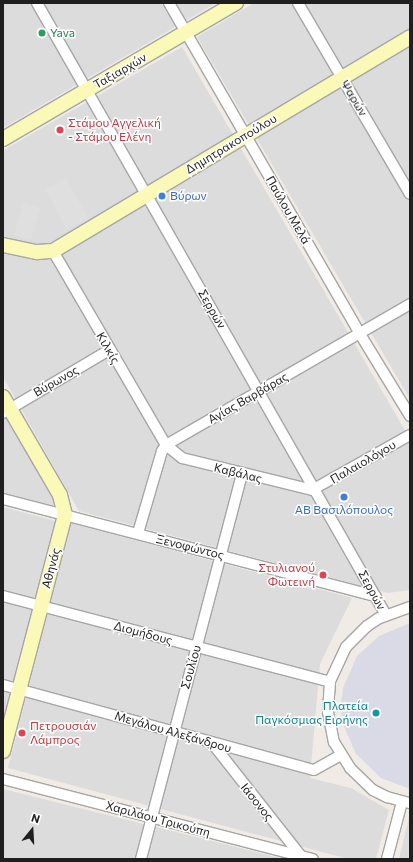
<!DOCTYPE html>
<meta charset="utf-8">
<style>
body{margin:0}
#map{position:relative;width:413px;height:862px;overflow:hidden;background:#f0ebe5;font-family:Commissioner,sans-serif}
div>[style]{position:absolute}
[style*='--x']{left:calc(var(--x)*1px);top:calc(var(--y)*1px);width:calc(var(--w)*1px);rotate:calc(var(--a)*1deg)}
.residential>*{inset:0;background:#dddcdc}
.parking>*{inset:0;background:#dfdfdf;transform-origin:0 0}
.plaza>*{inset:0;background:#d9dae5}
.roads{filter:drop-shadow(1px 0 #a6a6a6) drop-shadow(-1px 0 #a6a6a6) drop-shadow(0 1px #a6a6a6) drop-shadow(0 -1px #a6a6a6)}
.street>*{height:10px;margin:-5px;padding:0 5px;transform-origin:5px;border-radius:5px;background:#fff}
.secondary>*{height:14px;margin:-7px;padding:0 7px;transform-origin:7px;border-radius:7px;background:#faf9b8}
.dots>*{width:11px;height:11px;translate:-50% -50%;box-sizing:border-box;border:2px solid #fff;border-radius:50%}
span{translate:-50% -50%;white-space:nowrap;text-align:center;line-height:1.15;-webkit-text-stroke:3px #fff;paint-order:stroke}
.leisure-label{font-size:12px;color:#27864d}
.left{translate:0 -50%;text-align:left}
.street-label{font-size:12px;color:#1f1f1f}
.health-label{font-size:12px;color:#be3a42}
.right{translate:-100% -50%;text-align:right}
.shop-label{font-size:12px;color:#366cbe}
.culture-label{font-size:12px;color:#0d838f}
.frame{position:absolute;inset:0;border:4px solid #1f1f1f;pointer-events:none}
.north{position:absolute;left:12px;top:810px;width:40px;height:40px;-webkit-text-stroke:3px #fff;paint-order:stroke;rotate:18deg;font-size:11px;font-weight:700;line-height:16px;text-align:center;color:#1f1f1f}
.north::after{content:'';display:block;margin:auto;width:14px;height:18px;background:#1f1f1f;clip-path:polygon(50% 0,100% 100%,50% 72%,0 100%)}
</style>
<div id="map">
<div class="residential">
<div style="clip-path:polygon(3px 3px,216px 3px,3px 128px)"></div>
<div style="clip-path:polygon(254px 3px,410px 3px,410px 399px,197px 37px)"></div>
<div style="clip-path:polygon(182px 47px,410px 439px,410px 590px,388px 593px,79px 511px,3px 377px,4px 150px)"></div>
<div style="clip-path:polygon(3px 409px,58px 497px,55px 506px,3px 493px)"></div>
<div style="clip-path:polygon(3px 507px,56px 521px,3px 724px)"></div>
<div style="clip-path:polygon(71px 523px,352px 598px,320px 664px,310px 778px,351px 788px,389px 810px,376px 859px,348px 859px,8px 768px)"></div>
<div style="clip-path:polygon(3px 789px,284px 859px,3px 859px)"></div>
<div style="clip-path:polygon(409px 817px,410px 859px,399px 859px)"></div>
</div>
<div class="parking">
<div style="left:66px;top:178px;width:46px;height:24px;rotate:61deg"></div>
<div style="left:23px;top:203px;width:18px;height:33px;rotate:16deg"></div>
</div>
<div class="plaza">
<div style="clip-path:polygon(410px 623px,410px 789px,381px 778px,356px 754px,342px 722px,341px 705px,343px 688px,357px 656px,379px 636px)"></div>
</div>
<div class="roads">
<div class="street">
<div style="--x:37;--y:3;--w:705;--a:60.31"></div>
<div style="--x:169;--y:3;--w:382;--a:60"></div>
<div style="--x:360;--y:334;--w:96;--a:58.6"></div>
<div style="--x:298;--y:3;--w:221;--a:59.6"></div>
<div style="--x:53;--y:251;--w:225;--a:59.8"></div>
<div style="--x:166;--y:445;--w:21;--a:39"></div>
<div style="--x:182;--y:458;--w:134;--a:13.8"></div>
<div style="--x:312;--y:490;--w:112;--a:-29.3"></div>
<div style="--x:3;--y:413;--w:123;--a:-30.7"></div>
<div style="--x:3;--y:499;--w:385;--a:14.6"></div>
<div style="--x:138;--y:533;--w:85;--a:-73.7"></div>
<div style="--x:162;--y:451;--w:7;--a:-56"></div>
<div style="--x:166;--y:445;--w:282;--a:-30"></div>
<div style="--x:3;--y:596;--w:338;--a:14.7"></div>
<div style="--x:410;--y:607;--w:33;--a:160"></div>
<div style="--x:379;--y:618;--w:14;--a:146"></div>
<div style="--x:367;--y:626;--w:30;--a:135"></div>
<div style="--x:346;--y:647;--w:38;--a:115"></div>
<div style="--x:330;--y:682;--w:30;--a:94"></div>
<div style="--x:328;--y:712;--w:31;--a:79"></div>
<div style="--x:334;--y:742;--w:31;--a:58"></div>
<div style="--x:350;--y:768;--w:32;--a:44"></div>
<div style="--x:373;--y:790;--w:16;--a:27"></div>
<div style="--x:387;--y:797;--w:24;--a:15"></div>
<div style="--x:3;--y:685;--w:322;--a:15.3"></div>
<div style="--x:314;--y:770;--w:31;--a:-29"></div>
<div style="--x:212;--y:743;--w:144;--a:51.8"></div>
<div style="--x:3;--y:779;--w:320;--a:14.5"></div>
<div style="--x:141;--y:859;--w:398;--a:-75.3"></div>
<div style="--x:387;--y:859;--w:59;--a:-75.3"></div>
</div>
<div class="secondary">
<div style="--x:3;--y:139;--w:270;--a:-30.3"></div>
<div style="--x:3;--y:245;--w:35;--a:12"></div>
<div style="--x:37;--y:252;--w:16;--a:-4"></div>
<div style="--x:53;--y:251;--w:416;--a:-30.9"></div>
<div style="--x:3;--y:397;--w:113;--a:59.8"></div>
<div style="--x:60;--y:495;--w:21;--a:76"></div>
<div style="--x:65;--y:515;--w:244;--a:104.7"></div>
</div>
</div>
<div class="dots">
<div style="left:42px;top:33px;background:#2e9e5b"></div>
<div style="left:60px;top:130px;background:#e0444e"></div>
<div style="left:162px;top:196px;background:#3f7fe0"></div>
<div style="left:344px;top:497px;background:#3f7fe0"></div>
<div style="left:323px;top:575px;background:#e0444e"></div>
<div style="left:376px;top:713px;background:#0f9aa8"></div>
<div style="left:22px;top:733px;background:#e0444e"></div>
</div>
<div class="leisure-label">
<span class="left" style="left:50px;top:33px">Yava</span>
</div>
<div class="street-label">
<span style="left:120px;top:71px;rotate:-30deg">Ταξιαρχών</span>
<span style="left:354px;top:98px;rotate:59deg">Ψαρών</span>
<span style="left:231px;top:144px;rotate:-31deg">Δημητρακοπούλου</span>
<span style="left:288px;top:210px;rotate:60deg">Παύλου Μελά</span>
<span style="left:212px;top:309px;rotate:60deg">Σερρών</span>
<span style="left:108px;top:348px;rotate:60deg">Κιλκίς</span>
<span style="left:56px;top:381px;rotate:-30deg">Βύρωνος</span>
<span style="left:248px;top:398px;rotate:-30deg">Αγίας Βαρβάρας</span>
<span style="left:363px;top:462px;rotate:-30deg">Παλαιολόγου</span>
<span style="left:238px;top:473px;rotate:14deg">Καβάλας</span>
<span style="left:190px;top:547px;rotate:14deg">Ξενοφώντος</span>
<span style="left:51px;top:568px;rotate:-75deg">Αθηνάς</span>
<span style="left:372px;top:590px;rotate:61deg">Σερρών</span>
<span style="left:143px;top:633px;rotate:15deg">Διομήδους</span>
<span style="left:191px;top:667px;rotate:-74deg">Σουλίου</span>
<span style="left:173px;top:732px;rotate:16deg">Μεγάλου Αλεξάνδρου</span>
<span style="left:257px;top:802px;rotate:51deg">Ιάσονος</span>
<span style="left:158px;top:819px;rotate:15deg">Χαριλάου Τρικούπη</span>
</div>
<div class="health-label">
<span class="left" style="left:68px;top:130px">Στάμου Αγγελική<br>- Στάμου Ελένη</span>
<span class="right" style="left:315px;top:575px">Στυλιανού<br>Φωτεινή</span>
<span class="left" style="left:30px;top:733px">Πετρουσιάν<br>Λάμπρος</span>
</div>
<div class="shop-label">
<span class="left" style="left:170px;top:196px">Βύρων</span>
<span style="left:344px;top:510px">ΑΒ Βασιλόπουλος</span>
</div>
<div class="culture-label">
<span class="right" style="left:368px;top:713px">Πλατεία<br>Παγκόσμιας Ειρήνης</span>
</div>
<div class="frame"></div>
<div class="north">N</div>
</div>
